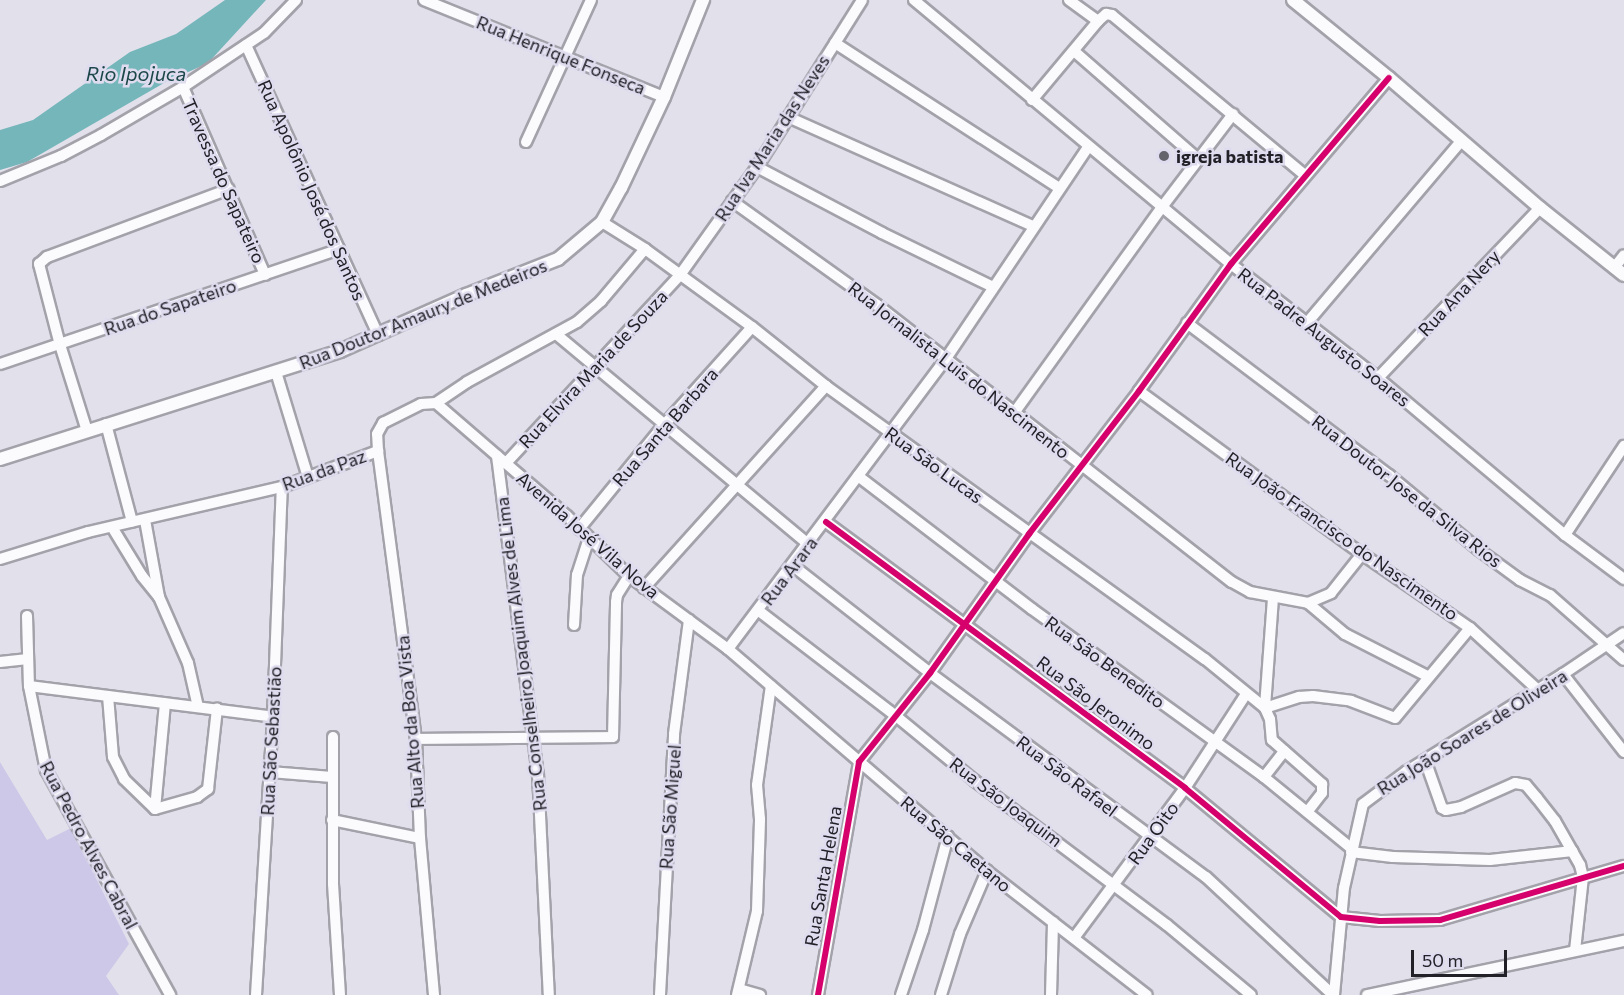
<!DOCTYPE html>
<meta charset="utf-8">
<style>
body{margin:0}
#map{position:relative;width:1624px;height:995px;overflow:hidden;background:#e2e0eb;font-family:Commissioner,sans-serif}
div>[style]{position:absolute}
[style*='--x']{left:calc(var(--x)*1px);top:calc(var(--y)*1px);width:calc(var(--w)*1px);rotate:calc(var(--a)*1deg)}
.green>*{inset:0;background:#cec8e8}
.water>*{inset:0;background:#75b6bb}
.roads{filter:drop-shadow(2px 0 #a3a2aa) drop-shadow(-2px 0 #a3a2aa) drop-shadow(0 2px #a3a2aa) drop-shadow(0 -2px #a3a2aa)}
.minor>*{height:10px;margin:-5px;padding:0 5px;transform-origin:5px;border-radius:5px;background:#fbfafc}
.tertiary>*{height:12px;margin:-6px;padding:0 6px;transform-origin:6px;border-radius:6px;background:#fbfafc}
.cycleway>*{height:6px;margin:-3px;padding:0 3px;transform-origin:3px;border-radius:3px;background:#d6006c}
.dots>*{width:16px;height:16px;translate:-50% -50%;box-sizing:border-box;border:3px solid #dfdcef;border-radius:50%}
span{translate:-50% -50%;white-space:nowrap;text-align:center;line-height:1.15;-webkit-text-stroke:5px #dfdcef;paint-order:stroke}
.street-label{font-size:18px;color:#222128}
.poi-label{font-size:18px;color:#222128;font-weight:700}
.left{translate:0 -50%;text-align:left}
.water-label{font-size:20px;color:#1c4748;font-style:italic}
.scale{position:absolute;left:1411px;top:950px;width:96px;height:27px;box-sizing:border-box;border:3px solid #222128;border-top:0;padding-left:8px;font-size:18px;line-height:21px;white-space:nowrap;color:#222128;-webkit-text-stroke:4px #dfdcef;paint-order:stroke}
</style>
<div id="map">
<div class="green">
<div style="clip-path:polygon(0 762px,47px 840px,71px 828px,129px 944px,106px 976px,119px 995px,0 995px)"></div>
</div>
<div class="water">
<div style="clip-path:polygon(225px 0,266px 0,208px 63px,164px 83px,27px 162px,0 170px,0 130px,33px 120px,130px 52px,176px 34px)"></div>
</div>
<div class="roads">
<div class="minor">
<div style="--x:424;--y:0;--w:259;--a:22"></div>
<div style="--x:914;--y:0;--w:413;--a:39.8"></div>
<div style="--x:1231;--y:264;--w:186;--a:37.8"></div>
<div style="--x:1378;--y:378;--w:244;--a:40"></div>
<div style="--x:1565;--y:535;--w:74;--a:36.7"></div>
<div style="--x:1069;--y:0;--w:36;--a:36"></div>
<div style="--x:1098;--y:21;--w:11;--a:-41"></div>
<div style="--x:1106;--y:14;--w:6;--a:9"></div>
<div style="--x:1112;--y:15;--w:251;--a:39.7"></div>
<div style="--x:835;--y:43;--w:267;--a:32.9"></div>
<div style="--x:246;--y:45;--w:319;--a:65.5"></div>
<div style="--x:1074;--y:51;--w:164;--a:41.1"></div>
<div style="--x:183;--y:87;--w:205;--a:66.4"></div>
<div style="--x:1032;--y:100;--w:103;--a:-50.1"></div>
<div style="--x:788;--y:117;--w:268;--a:24"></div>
<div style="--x:526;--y:142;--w:156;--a:-65.4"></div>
<div style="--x:757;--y:167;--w:141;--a:27.8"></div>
<div style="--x:882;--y:233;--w:123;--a:25.9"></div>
<div style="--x:0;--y:181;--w:66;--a:-22.3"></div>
<div style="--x:61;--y:156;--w:45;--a:-27.7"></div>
<div style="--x:101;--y:135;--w:95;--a:-30.3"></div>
<div style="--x:183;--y:87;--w:97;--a:-33.7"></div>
<div style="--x:264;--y:33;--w:46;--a:-45.9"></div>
<div style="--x:732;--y:201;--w:178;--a:35.6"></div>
<div style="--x:877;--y:305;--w:450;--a:38"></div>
<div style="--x:1232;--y:582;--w:21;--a:29"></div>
<div style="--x:1250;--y:592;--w:59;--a:10.7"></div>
<div style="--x:1308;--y:603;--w:25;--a:-23"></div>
<div style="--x:1331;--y:593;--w:50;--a:-51.5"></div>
<div style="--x:602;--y:222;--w:51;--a:32.1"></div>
<div style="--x:645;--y:249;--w:132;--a:36.1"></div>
<div style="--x:752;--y:327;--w:95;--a:38.6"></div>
<div style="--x:826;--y:386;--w:467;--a:35.8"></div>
<div style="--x:1205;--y:659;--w:77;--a:39.2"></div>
<div style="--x:1614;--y:268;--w:16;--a:-52"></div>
<div style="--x:1187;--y:323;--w:253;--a:37"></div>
<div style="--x:1389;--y:475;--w:117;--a:39.8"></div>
<div style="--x:1479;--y:550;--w:51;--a:36.2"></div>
<div style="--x:1520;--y:580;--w:34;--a:27"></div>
<div style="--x:1550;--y:595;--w:98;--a:41.3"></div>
<div style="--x:1306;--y:324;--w:241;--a:-49.7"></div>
<div style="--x:556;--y:334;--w:328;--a:39.8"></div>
<div style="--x:0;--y:364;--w:358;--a:-18.7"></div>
<div style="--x:276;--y:372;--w:110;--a:73.1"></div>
<div style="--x:1378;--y:378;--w:235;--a:-46.4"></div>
<div style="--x:1139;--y:391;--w:276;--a:36.2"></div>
<div style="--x:1362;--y:554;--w:131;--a:34.4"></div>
<div style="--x:1470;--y:628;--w:92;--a:42.4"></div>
<div style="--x:436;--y:403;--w:173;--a:40.8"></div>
<div style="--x:567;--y:516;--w:86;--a:44.1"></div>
<div style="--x:629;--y:576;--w:123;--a:36.4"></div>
<div style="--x:728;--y:649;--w:341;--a:40.6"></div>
<div style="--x:987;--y:871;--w:202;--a:37.8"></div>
<div style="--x:1014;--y:413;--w:254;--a:-54.3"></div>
<div style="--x:1162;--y:207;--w:117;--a:-52.6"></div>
<div style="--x:106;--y:424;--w:101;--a:75.1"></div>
<div style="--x:87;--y:431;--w:90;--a:-107.4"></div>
<div style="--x:60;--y:345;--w:84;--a:-104.5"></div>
<div style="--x:39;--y:264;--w:11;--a:-41"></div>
<div style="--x:47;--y:257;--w:194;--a:-20.5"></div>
<div style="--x:378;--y:451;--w:290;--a:82.5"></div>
<div style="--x:416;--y:739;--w:99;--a:87.7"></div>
<div style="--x:420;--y:838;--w:158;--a:84.9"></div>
<div style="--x:497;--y:456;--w:321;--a:82.7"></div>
<div style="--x:538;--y:774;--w:221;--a:87.2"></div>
<div style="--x:506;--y:463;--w:256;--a:-47.2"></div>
<div style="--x:680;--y:275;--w:133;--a:-54.5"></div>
<div style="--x:757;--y:167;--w:197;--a:-57.8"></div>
<div style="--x:858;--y:476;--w:219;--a:37.4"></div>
<div style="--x:1032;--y:609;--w:286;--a:35.9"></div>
<div style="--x:1264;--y:777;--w:112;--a:39.2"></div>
<div style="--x:145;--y:520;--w:78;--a:79.7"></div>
<div style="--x:159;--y:597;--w:72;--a:66.3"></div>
<div style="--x:188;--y:663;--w:45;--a:77.2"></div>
<div style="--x:826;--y:522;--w:447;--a:36.5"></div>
<div style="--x:1185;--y:788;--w:202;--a:39.6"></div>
<div style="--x:1341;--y:917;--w:39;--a:6"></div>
<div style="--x:1380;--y:921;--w:60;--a:-1"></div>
<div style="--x:1440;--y:920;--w:192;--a:-16.4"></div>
<div style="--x:112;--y:527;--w:57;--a:58.5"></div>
<div style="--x:142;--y:576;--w:27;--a:51"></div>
<div style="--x:579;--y:529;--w:133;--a:-50.8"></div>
<div style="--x:663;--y:426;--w:133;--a:-48"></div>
<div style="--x:1565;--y:535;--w:107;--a:-56.5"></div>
<div style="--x:0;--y:559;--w:92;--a:-17.1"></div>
<div style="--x:88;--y:532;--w:199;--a:-13.1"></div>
<div style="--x:282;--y:487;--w:103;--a:-20.6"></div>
<div style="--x:378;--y:451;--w:17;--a:-93"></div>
<div style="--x:377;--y:434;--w:13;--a:-61"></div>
<div style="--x:383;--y:423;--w:42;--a:-26.6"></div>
<div style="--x:421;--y:404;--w:15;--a:-4"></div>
<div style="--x:436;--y:403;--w:37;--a:-34"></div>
<div style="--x:467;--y:382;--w:125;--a:-28.6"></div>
<div style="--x:577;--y:322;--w:32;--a:-41"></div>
<div style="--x:601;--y:301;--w:68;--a:-49.8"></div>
<div style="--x:792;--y:565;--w:175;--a:38"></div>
<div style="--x:930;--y:673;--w:343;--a:36.5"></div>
<div style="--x:1206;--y:877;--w:173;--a:42.9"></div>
<div style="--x:644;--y:588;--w:272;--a:-48"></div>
<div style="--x:1273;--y:598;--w:110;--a:94.2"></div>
<div style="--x:1265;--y:708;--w:12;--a:66"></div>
<div style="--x:1270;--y:719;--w:21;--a:85"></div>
<div style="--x:1272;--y:740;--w:67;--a:41.3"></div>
<div style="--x:1322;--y:784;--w:9;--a:90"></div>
<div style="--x:1322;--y:793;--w:24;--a:128"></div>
<div style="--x:1308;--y:603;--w:48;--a:40"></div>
<div style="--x:1345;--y:634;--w:94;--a:27.1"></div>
<div style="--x:759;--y:611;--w:173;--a:37.5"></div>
<div style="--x:896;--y:716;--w:102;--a:39.4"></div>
<div style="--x:975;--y:781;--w:240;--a:36.9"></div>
<div style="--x:1167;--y:925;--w:109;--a:39.8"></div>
<div style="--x:27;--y:616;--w:70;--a:88.4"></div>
<div style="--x:29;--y:686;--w:86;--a:78.6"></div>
<div style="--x:46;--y:770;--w:257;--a:61.1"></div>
<div style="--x:574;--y:625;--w:50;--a:-86.6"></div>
<div style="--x:577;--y:575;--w:39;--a:-72"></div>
<div style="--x:728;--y:649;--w:361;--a:-53.1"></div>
<div style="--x:945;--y:360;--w:257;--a:-56.1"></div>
<div style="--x:0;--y:662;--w:28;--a:-6"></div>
<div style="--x:1563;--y:674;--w:99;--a:52"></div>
<div style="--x:29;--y:686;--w:246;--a:7.2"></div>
<div style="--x:108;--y:696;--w:61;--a:85.3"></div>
<div style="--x:113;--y:757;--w:25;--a:63"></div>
<div style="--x:124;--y:779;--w:43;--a:44.1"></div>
<div style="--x:1265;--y:708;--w:36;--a:-18"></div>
<div style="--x:1299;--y:697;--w:14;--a:-4"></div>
<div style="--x:1313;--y:696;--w:38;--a:7"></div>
<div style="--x:1351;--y:701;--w:47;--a:21.1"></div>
<div style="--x:1395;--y:718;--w:117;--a:-50.2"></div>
<div style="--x:333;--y:737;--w:147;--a:90"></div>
<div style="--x:333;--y:884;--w:111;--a:86.4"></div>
<div style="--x:416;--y:739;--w:197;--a:-0.6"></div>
<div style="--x:613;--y:737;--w:135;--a:-88.7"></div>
<div style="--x:616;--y:602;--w:7;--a:-82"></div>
<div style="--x:617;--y:595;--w:22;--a:-58"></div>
<div style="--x:1425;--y:760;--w:51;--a:70.5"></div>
<div style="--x:1442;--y:808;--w:4;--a:27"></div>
<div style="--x:1446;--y:810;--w:15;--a:-11"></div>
<div style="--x:1461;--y:807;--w:59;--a:-24"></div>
<div style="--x:1515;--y:783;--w:11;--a:10"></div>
<div style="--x:1526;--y:785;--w:17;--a:50"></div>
<div style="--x:1537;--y:798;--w:29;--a:52"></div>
<div style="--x:1555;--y:821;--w:51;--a:60.4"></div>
<div style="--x:1580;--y:865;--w:12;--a:76"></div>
<div style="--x:1583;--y:877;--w:74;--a:96.2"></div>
<div style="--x:270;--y:772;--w:62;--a:4.6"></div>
<div style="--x:1264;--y:777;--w:33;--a:-52"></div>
<div style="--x:155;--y:809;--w:44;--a:-15.9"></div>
<div style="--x:197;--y:797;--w:14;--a:-36"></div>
<div style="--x:208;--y:789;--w:81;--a:-83.6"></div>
<div style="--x:155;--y:809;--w:106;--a:-84.6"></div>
<div style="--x:332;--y:820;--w:90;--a:11.6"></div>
<div style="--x:1351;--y:852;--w:42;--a:6.8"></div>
<div style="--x:1393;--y:857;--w:97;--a:1.8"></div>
<div style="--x:1490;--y:860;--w:83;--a:-6.2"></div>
<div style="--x:1074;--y:938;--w:187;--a:-53.5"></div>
<div style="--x:1185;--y:788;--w:112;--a:-57"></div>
<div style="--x:739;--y:989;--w:22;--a:16"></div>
<div style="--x:256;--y:995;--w:279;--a:-86.5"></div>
<div style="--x:273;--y:717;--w:230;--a:-87.8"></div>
<div style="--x:660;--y:995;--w:261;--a:-86.9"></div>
<div style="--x:674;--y:734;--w:115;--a:-82.5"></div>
<div style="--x:737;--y:995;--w:86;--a:-76.6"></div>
<div style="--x:757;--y:911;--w:92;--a:-88.1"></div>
<div style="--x:760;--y:819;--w:34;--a:-95"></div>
<div style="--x:757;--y:785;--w:100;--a:-82"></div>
<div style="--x:818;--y:995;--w:237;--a:-80"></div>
<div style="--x:859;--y:762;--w:114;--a:-51.4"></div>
<div style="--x:930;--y:673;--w:171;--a:-54.5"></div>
<div style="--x:1029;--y:534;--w:180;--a:-52.4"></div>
<div style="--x:1139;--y:391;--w:157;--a:-54.1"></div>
<div style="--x:1231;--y:264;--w:244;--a:-49.7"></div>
<div style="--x:901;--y:995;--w:69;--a:-71.3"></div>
<div style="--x:923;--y:930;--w:97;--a:-75.1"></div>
<div style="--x:941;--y:995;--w:64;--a:-72.7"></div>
<div style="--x:960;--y:934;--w:69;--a:-66.8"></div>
<div style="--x:1051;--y:995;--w:73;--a:-88.4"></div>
<div style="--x:1334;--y:995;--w:107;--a:-84.7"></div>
<div style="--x:1344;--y:888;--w:86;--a:-77.3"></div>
<div style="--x:1363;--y:804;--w:55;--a:-36.9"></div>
<div style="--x:1407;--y:771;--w:184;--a:-31.9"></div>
<div style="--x:1563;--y:674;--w:73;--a:-33.9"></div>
<div style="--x:1367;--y:995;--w:263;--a:-11.9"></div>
</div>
<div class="tertiary">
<div style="--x:1293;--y:0;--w:124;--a:39.1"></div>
<div style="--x:1389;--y:78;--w:199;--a:40.7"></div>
<div style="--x:1540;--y:208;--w:107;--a:38.6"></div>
<div style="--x:0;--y:459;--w:357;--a:-17.6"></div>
<div style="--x:340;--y:351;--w:138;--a:-24"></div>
<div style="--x:466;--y:295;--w:99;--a:-21.4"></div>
<div style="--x:558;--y:259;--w:57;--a:-40.1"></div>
<div style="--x:602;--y:222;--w:39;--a:-61"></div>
<div style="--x:621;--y:188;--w:101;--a:-64.7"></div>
<div style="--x:664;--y:97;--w:105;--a:-68.1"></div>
</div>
</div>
<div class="cycleway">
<div style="--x:826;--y:522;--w:447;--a:36.5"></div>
<div style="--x:1185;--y:788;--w:202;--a:39.6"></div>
<div style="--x:1341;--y:917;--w:39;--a:6"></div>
<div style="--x:1380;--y:921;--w:60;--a:-1"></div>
<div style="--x:1440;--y:920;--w:192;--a:-16.4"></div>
<div style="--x:818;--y:995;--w:237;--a:-80"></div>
<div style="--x:859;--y:762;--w:114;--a:-51.4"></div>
<div style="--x:930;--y:673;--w:171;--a:-54.5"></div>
<div style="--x:1029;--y:534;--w:180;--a:-52.4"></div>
<div style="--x:1139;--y:391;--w:157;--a:-54.1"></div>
<div style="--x:1231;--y:264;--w:244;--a:-49.7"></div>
</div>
<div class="dots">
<div style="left:1164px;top:156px;background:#65646c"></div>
</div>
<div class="street-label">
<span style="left:561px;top:55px;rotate:22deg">Rua Henrique Fonseca</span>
<span style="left:772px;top:138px;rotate:-57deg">Rua Iva Maria das Neves</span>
<span style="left:224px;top:181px;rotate:66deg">Travessa do Sapateiro</span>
<span style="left:312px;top:190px;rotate:66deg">Rua Apolônio José dos Santos</span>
<span style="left:1459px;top:293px;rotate:-47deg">Rua Ana Nery</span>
<span style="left:170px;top:307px;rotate:-19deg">Rua do Sapateiro</span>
<span style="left:423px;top:314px;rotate:-22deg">Rua Doutor Amaury de Medeiros</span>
<span style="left:1324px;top:337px;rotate:38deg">Rua Padre Augusto Soares</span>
<span style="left:593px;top:369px;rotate:-47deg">Rua Elvira Maria de Souza</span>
<span style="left:959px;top:370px;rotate:38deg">Rua Jornalista Luis do Nascimento</span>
<span style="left:665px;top:427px;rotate:-49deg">Rua Santa Barbara</span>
<span style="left:934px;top:465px;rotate:36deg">Rua São Lucas</span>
<span style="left:324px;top:470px;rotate:-20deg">Rua da Paz</span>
<span style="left:1407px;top:491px;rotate:38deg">Rua Doutor Jose da Silva Rios</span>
<span style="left:588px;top:535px;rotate:41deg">Avenida José Vila Nova</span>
<span style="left:1342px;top:536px;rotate:35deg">Rua João Francisco do Nascimento</span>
<span style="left:789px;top:571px;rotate:-53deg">Rua Arara</span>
<span style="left:521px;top:654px;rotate:-97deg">Rua Conselheiro Joaquim Alves de Lima</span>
<span style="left:1105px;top:662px;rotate:36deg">Rua São Benedito</span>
<span style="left:1096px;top:703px;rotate:37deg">Rua São Jeronimo</span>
<span style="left:410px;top:722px;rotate:-95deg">Rua Alto da Boa Vista</span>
<span style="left:1472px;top:732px;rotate:-32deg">Rua João Soares de Oliveira</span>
<span style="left:271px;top:741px;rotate:-87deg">Rua São Sebastião</span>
<span style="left:1067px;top:776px;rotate:37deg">Rua São Rafael</span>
<span style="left:1006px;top:802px;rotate:37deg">Rua São Joaquim</span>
<span style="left:670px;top:807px;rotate:-86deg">Rua São Miguel</span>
<span style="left:1153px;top:833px;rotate:-54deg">Rua Oito</span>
<span style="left:956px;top:844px;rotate:40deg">Rua São Caetano</span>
<span style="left:89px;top:845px;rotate:62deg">Rua Pedro Alves Cabral</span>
<span style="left:823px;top:876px;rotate:-80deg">Rua Santa Helena</span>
</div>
<div class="poi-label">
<span class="left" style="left:1176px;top:156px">igreja batista</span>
</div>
<div class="water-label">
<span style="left:136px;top:73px">Rio Ipojuca</span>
</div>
<div class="scale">50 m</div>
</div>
